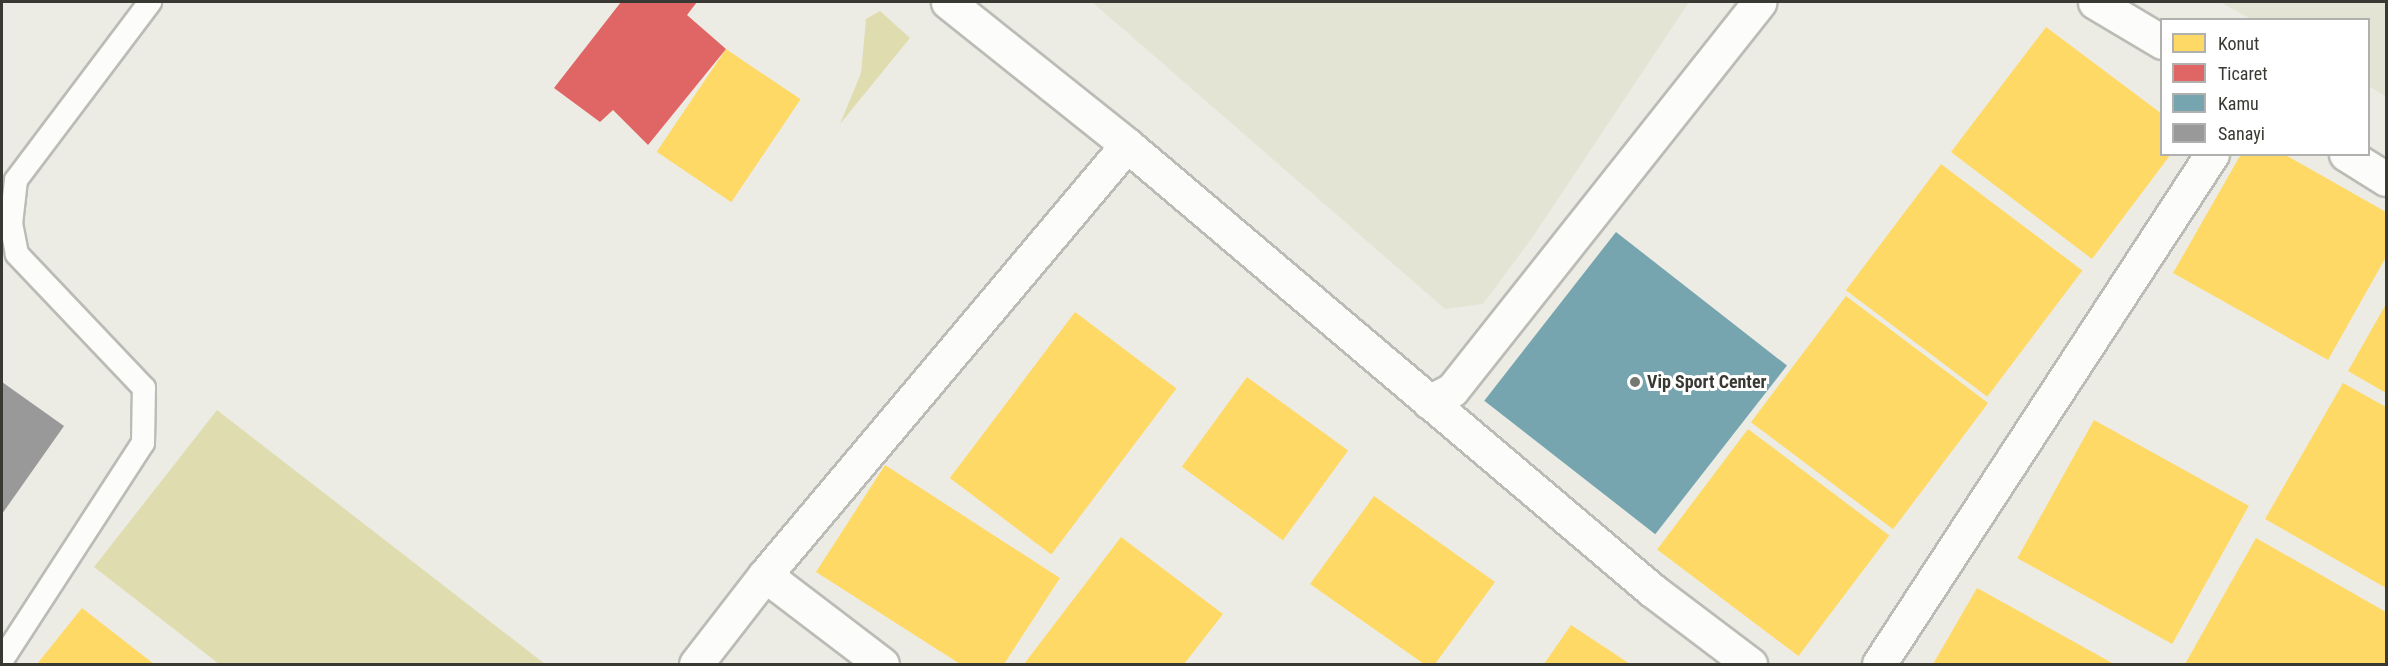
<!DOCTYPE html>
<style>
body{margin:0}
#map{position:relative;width:2388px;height:666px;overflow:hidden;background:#ecece5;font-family:"Roboto Condensed",sans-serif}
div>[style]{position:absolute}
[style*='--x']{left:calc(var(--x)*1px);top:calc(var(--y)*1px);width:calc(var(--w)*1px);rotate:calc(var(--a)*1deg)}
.built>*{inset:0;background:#e4e4d5}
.green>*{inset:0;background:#dfddaf}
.homes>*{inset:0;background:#ffd966;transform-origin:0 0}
.shops>*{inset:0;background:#e06666}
.public>*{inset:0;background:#76a5af;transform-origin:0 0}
.industry>*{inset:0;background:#999}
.roads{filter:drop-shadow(2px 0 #bcbcb6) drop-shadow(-2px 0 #bcbcb6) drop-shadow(0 2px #bcbcb6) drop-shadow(0 -2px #bcbcb6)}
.lane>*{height:22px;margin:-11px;padding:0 11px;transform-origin:11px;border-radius:11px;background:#fcfcfb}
.street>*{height:33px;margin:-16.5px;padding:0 16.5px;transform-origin:16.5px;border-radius:16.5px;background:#fcfcfb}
.secondary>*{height:33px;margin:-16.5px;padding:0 16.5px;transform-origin:16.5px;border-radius:16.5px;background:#fcfcfb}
.dots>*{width:16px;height:16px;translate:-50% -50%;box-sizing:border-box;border:3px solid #fff;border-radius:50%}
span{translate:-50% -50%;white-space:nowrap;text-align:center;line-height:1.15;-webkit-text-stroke:6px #fff;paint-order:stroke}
.poi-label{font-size:18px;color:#393934;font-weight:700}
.left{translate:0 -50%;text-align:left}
.frame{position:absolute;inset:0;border:3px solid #393934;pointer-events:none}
.legend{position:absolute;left:2160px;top:18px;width:210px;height:138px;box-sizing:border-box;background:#fff;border:2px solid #b0b0ae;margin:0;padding:8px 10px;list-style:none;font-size:18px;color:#393934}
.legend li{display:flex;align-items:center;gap:12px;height:30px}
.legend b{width:30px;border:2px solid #b0b0ae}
</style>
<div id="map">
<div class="built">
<div style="clip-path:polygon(1092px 2px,1689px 2px,1532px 238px,1483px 304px,1445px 309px)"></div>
<div style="clip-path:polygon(2220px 2px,2386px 2px,2386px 97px,2369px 86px,2368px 20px,2251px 19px)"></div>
</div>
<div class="green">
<div style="clip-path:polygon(880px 11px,910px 38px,840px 124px,861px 73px,866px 19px)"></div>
<div style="clip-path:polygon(217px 410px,545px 664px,219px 664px,94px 567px)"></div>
</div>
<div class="homes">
<div style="clip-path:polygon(2046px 27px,2162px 114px,2162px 154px,2171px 154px,2092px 259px,1951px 152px)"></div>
<div style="left:726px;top:49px;width:90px;height:124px;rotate:34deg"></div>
<div style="clip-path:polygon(2241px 154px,2284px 154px,2386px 212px,2386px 257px,2328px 360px,2173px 273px)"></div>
<div style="left:1941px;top:164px;width:177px;height:158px;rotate:37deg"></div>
<div style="left:1846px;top:296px;width:178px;height:158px;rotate:37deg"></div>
<div style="clip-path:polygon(2386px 304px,2386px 393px,2348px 371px)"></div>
<div style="left:1075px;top:312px;width:127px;height:208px;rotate:37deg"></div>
<div style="left:1247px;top:377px;width:125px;height:111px;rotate:36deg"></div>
<div style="clip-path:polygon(2343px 383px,2386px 407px,2386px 588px,2265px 519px)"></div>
<div style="left:2094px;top:420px;width:177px;height:158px;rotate:29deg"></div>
<div style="left:1748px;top:429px;width:177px;height:151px;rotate:37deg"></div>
<div style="clip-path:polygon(885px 465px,1060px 578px,1004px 664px,960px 664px,816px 572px)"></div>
<div style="clip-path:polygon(1374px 496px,1495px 582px,1435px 664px,1424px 664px,1310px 584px)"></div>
<div style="clip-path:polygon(1121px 537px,1223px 614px,1184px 664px,1024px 664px)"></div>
<div style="clip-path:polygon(2256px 538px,2386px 612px,2386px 664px,2185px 664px)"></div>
<div style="clip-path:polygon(1977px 588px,2114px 664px,1933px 664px)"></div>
<div style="clip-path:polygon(82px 608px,154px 664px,37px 664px)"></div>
<div style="clip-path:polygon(1571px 625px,1630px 664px,1544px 664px)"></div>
</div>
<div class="shops">
<div style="clip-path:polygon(621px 2px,697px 2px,687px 15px,726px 49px,648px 145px,613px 110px,600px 122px,554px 88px)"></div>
</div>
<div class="public">
<div style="left:1616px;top:232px;width:217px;height:214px;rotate:38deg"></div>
</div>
<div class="industry">
<div style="clip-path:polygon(2px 382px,64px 426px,2px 514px)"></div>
</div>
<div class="roads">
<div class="lane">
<div style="--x:2;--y:660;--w:259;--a:-57"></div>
<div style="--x:143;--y:443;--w:55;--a:-89"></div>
<div style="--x:144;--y:388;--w:185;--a:-133.5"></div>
<div style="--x:17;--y:254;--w:31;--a:-101"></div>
<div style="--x:11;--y:224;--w:44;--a:-83.5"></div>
<div style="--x:16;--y:180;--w:223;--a:-53"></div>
</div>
<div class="street">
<div style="--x:2095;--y:2;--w:78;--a:30.8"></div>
<div style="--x:2346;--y:154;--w:47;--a:32"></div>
<div style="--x:1429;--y:402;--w:26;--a:-28"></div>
<div style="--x:1452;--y:390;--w:495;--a:-51.6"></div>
<div style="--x:765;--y:575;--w:147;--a:37.3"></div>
<div style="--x:696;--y:664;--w:113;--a:-52.2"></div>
<div style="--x:765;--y:575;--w:562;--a:-49.91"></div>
<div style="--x:1879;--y:664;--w:609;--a:-56.86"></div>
</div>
<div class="secondary">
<div style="--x:948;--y:2;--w:229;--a:38.6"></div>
<div style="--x:1127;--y:145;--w:688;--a:40.29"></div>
<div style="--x:1652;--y:590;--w:123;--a:37.1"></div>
</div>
</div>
<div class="dots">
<div style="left:1635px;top:382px;background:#787872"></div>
</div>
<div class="poi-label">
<span class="left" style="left:1647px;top:382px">Vip Sport Center</span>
</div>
<div class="frame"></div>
<ul class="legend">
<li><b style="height:16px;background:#ffd966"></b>Konut</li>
<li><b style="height:16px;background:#e06666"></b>Ticaret</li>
<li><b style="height:16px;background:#76a5af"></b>Kamu</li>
<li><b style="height:16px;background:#999"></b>Sanayi</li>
</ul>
</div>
